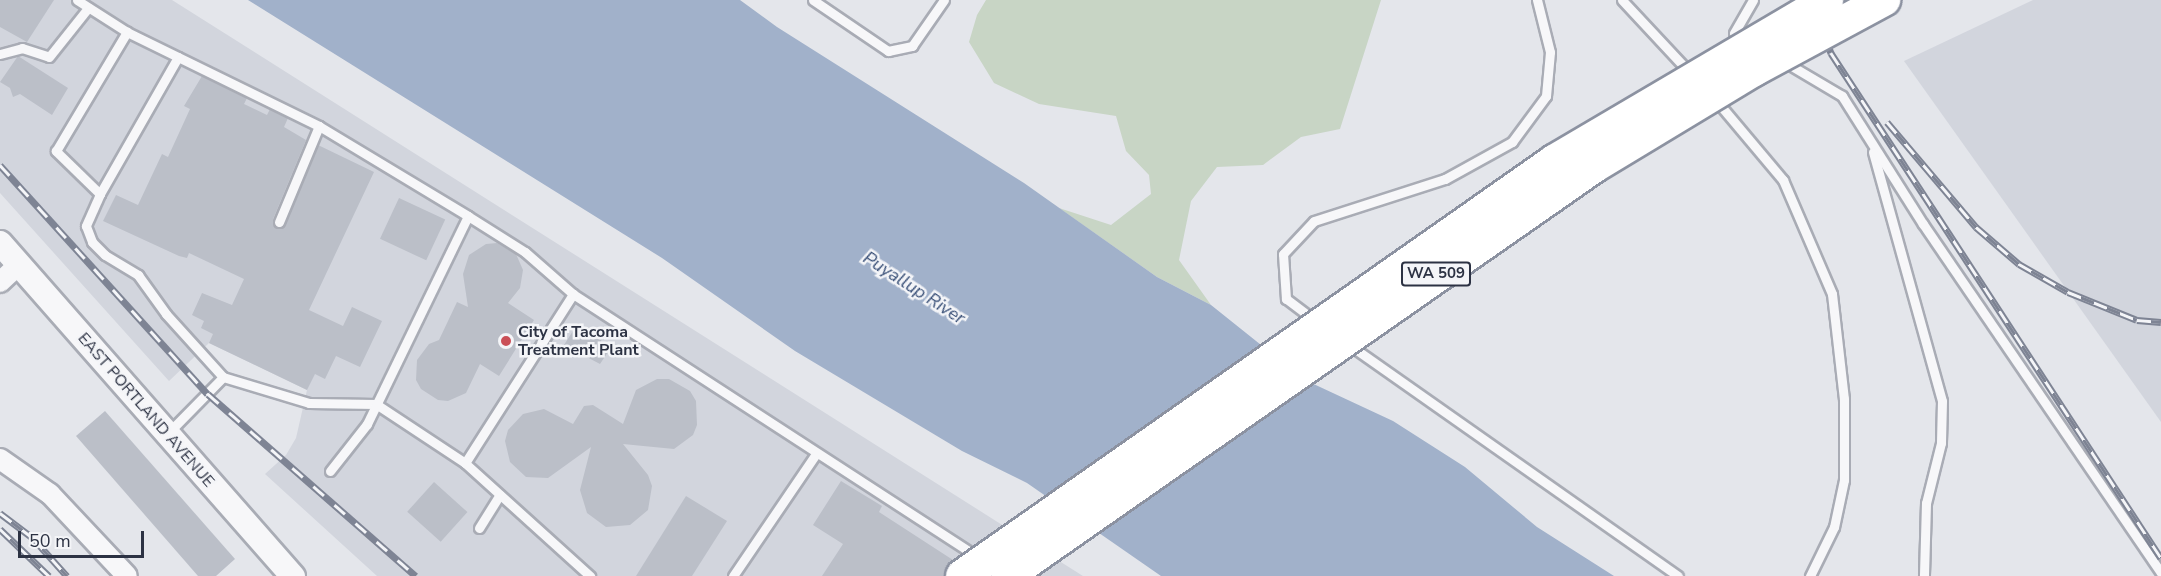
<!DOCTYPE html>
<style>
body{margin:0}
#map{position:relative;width:2161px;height:576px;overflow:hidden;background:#e4e6eb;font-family:"Nunito Sans",sans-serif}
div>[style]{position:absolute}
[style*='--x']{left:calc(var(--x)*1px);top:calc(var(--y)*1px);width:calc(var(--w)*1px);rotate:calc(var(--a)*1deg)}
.built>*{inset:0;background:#d2d5dd}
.green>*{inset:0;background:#c8d5c5}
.water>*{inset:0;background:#a1b1ca}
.building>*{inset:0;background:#bbbfc8;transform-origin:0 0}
.roads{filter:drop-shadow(2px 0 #a9acb5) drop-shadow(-2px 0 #a9acb5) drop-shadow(0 2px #a9acb5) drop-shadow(0 -2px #a9acb5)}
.service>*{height:9px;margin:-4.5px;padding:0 4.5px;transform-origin:4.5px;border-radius:4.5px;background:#f7f7f9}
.minor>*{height:20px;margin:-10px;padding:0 10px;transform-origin:10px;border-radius:10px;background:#f7f7f9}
.tertiary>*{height:24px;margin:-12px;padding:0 12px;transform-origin:12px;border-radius:12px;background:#f7f7f9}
.rail>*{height:7px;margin-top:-3.5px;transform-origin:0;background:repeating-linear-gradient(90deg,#f4f5f8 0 14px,#7e8494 0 28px);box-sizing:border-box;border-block:2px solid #7e8494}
.bridges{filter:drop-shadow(2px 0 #8c92a1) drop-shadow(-2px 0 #8c92a1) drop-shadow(0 2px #8c92a1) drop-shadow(0 -2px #8c92a1)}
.trunk-bridge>*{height:32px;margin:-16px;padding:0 16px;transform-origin:16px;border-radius:16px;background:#fff}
.dots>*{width:16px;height:16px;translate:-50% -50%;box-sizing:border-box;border:3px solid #f4f5f8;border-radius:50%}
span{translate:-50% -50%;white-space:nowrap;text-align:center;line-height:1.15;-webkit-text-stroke:5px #f4f5f8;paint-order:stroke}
.shield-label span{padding:2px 4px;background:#f4f5f8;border:2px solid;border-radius:4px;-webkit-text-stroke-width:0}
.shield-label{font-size:15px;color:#2c3243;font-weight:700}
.poi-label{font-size:16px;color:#2c3243;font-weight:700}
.left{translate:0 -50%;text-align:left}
.street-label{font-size:16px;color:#2c3243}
.water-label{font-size:18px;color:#374e76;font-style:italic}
.scale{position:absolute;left:18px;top:531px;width:126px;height:27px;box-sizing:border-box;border:3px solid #2c3243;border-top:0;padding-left:8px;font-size:18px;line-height:21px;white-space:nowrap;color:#2c3243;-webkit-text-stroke:4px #f4f5f8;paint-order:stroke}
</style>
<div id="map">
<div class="built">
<div style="clip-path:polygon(0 0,172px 0,1083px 576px,377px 576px,265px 474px,286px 455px,296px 438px,307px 390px,209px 343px,169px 381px,0 193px)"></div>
<div style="clip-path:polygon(2033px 0,2161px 0,2161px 422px,1904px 61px)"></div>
</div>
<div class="green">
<div style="clip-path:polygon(986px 0,1381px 0,1340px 129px,1301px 137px,1263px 165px,1217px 167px,1191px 201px,1179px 260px,1211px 305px,1157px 277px,1059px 208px,1111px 225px,1151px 194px,1149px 175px,1126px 151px,1116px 116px,1039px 104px,994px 83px,969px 42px,977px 15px)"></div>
</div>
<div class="water">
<div style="clip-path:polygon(248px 0,740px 0,777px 27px,1024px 183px,1157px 277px,1211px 305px,1305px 380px,1393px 421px,1465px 467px,1537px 527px,1614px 576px,1161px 576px,1027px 483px,962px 451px,795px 351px,662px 258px)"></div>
</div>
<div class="building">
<div style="clip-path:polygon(0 0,54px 0,27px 42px,0 27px)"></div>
<div style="clip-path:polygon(18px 56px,68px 88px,52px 115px,20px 94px,13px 97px,10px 88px,0 82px)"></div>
<div style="clip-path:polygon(202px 76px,247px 98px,244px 104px,267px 115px,270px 109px,288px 118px,284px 127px,306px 140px,273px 219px,276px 228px,285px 225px,318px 145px,374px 172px,309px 310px,343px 326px,352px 307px,382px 321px,360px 367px,336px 356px,325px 379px,315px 374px,307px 390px,209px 343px,213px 334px,201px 328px,204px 321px,192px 315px,202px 293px,232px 305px,244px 279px,189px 253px,187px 258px,179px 256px,103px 221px,116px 195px,138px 205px,162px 154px,168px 157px,190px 109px,184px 106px)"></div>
<div style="left:399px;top:198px;width:51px;height:45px;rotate:25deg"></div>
<div style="clip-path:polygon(497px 243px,516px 254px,523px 270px,520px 288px,508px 303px,534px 320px,499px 376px,480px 364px,466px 393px,448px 401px,438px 400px,421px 389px,416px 380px,417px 360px,429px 344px,439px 340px,457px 302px,468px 307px,463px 274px,469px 255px,486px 244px)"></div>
<div style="clip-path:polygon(578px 323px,602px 339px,600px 343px,610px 349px,600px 364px,564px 345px)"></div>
<div style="clip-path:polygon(657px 379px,669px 379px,690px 391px,696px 401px,697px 425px,693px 435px,674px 449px,623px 444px,648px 475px,652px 486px,648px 510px,630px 525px,606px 527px,587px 513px,580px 490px,591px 447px,548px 478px,526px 477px,510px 462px,505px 441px,508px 430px,523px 414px,544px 409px,573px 424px,584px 406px,593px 405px,623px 424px,636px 390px)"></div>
<div style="clip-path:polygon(105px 411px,235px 559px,216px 576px,198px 576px,76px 436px)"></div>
<div style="clip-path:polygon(841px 481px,882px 506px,879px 512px,953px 560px,944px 576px,822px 576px,843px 544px,813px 525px)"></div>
<div style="left:434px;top:482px;width:45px;height:40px;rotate:42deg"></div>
<div style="clip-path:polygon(686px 496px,727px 521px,692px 576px,636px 576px)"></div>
</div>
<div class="roads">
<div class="service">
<div style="--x:77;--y:0;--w:59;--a:32.6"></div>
<div style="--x:127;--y:32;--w:214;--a:26.1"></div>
<div style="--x:319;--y:126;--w:174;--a:31.1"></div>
<div style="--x:468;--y:216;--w:67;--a:32.3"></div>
<div style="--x:525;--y:252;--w:64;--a:41.2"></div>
<div style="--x:573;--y:294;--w:485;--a:33"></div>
<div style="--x:813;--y:0;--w:91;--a:34.2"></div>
<div style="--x:888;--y:51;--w:25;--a:-12"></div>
<div style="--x:912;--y:46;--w:56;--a:-55.2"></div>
<div style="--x:1622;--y:0;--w:101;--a:47"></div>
<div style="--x:1747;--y:41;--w:15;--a:-148"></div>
<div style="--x:1734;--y:33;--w:38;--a:-60"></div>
<div style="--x:0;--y:54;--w:23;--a:-15"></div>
<div style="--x:22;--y:48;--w:28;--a:18"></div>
<div style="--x:49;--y:57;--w:63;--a:-51.5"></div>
<div style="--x:178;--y:57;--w:158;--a:119.7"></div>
<div style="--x:100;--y:194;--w:35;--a:114"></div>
<div style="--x:86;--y:226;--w:17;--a:69"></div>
<div style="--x:92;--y:242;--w:18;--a:45"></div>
<div style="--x:105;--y:255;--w:39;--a:31"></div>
<div style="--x:138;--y:275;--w:48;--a:54.3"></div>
<div style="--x:166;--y:314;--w:85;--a:47.9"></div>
<div style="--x:223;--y:377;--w:90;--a:16.8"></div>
<div style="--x:309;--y:403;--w:67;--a:0.9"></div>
<div style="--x:376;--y:404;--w:107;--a:33.5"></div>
<div style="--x:465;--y:463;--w:169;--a:42.1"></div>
<div style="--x:1783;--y:61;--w:69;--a:30.7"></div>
<div style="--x:1842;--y:96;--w:151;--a:57.7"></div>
<div style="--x:1923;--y:224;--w:422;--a:55.7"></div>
<div style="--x:1715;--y:99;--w:106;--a:50"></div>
<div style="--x:1783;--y:180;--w:124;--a:66.7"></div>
<div style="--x:1832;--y:294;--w:106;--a:83.5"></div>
<div style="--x:1844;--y:399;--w:81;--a:90"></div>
<div style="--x:1844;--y:480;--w:48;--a:102"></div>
<div style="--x:1834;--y:527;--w:55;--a:116.1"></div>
<div style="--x:1873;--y:152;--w:258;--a:74.5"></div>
<div style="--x:1942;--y:401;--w:42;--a:91.4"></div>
<div style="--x:1941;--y:443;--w:62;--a:104"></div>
<div style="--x:1926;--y:503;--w:73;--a:91.6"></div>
<div style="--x:100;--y:194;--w:62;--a:-135.7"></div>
<div style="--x:56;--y:151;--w:139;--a:-59.2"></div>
<div style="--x:279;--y:222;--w:104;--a:-67.4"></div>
<div style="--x:1317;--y:322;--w:39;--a:-143"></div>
<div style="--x:1286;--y:299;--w:45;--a:-93.8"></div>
<div style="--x:1283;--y:254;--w:45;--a:-46.8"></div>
<div style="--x:1314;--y:221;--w:138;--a:-17.8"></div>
<div style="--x:1445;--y:179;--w:77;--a:-28.9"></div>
<div style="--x:1512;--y:142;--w:57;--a:-53.5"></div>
<div style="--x:1546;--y:96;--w:44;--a:-84.8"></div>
<div style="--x:1550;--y:52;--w:54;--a:-104"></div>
<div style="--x:1348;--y:344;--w:403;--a:35.1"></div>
<div style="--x:169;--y:432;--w:77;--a:-45.5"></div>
<div style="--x:465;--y:463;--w:201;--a:-57.4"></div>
<div style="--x:330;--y:471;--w:60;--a:-51.8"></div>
<div style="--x:367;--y:424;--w:231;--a:-64.1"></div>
<div style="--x:479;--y:528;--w:39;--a:-58"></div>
<div style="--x:733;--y:576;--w:148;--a:-55.8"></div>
</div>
<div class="minor">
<div style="--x:0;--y:282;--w:26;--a:-43"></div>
<div style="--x:0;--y:459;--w:61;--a:35"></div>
<div style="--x:50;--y:494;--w:112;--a:46.8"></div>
</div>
<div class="tertiary">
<div style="--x:0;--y:243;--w:444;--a:48.7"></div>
</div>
</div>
<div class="rail">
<div style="--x:1811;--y:0;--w:57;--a:69.3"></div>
<div style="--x:1831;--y:53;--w:603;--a:56.84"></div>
<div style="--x:1887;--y:122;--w:138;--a:49.7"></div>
<div style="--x:1976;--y:227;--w:57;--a:40.7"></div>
<div style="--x:2019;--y:264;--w:56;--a:29.7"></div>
<div style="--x:2068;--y:292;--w:74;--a:22.1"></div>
<div style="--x:2137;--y:320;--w:24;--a:5"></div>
<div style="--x:0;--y:165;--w:309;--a:47.8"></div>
<div style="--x:208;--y:394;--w:276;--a:41.2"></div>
<div style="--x:0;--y:513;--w:41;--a:37.1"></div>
<div style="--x:33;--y:538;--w:51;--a:48.2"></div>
<div style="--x:0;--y:529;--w:68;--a:43.8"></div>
</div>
<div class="bridges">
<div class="trunk-bridge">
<div style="--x:962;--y:576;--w:723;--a:-35.03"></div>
<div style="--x:1554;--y:161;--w:317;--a:-30.5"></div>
<div style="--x:1007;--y:576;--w:717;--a:-34.89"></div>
<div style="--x:1595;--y:166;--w:186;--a:-31.1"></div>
<div style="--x:1754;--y:70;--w:148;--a:-28.3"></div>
</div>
</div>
<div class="dots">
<div style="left:506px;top:341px;background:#ca4f57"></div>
</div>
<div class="shield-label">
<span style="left:1436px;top:274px">WA 509</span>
</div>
<div class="poi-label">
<span class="left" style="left:518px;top:341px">City of Tacoma<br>Treatment Plant</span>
</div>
<div class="street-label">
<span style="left:146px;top:410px;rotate:49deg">EAST PORTLAND AVENUE</span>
</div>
<div class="water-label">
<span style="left:914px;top:288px;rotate:33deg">Puyallup River</span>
</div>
<div class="scale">50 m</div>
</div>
